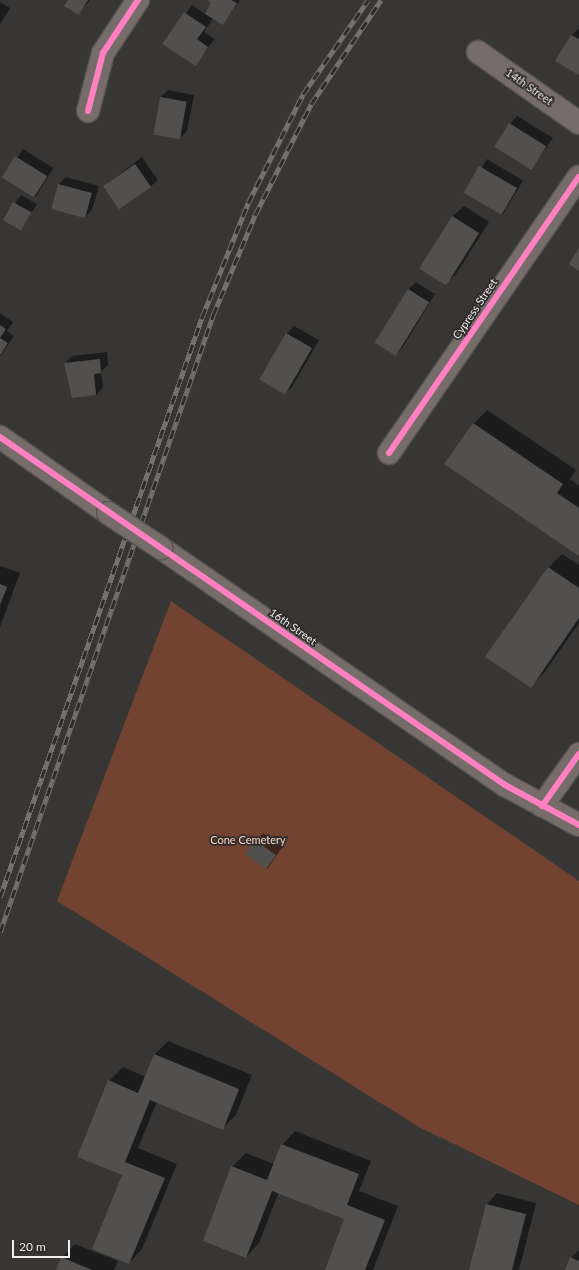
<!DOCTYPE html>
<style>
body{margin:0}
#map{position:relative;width:579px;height:1270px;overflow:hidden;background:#373635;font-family:Lato,sans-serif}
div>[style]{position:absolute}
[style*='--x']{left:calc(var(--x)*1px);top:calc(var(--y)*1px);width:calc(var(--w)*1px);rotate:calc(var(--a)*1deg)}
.green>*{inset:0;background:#734331}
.shadow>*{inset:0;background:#0007;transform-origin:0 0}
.building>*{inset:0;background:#51504f;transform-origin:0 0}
.roads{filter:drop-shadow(1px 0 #555453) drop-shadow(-1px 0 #555453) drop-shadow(0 1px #555453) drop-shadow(0 -1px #555453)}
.minor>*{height:22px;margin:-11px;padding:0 11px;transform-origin:11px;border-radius:11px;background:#766d6a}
.rail>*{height:4.5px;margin-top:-2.25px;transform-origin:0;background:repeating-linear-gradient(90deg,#2e2b2a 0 9px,#74706d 0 18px);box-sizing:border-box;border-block:1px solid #74706d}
.bridges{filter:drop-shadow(1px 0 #555453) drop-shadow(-1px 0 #555453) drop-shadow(0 1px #555453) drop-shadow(0 -1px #555453)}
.minor-bridge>*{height:22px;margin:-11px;padding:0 11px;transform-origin:11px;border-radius:11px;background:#766d6a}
.cycleway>*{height:6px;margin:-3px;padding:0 3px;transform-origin:3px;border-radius:3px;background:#ff80c0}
span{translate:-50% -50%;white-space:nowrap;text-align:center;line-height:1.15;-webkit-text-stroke:3.5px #2e2b2a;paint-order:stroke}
.street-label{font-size:11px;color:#f1efee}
.park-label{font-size:11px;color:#fed8ca}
.scale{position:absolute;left:12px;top:1240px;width:58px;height:18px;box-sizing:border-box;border:2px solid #f1efee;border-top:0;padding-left:5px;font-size:12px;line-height:14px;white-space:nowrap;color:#f1efee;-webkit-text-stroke:3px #2e2b2a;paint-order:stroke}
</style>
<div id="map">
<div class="green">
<div style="clip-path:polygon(171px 601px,579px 881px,579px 1205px,419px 1127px,57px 901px)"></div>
</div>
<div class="shadow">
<div style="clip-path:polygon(69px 0,90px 0,79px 13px)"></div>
<div style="clip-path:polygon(209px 0,240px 0,223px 24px,213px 18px,204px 32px,215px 39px,195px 64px,164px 44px,192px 5px,205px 14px,213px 2px)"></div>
<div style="clip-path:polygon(0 2px,10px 8px,0 25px)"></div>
<div style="clip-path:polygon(579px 28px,579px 74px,556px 61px,572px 35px)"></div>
<div style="clip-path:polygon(168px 90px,194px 95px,187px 131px,180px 138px,161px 97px)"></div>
<div style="clip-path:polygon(517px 116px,553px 138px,532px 168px,510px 124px)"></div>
<div style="left:23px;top:149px;width:36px;height:34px;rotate:32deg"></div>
<div style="clip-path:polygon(142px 157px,158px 180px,150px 187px,104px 186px)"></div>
<div style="left:487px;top:159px;width:42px;height:40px;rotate:31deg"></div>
<div style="clip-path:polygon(66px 177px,99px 186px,92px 210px,85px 217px,53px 208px,59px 184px)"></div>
<div style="clip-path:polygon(21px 195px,37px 204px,20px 229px,3px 220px)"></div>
<div style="clip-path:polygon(464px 206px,489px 222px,456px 274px,445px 284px,420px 268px,453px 216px)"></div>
<div style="clip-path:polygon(416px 282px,435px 294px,403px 347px,396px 354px,377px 342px,409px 289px)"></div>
<div style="clip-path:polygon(0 313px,13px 322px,7px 331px,14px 336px,0 356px)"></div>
<div style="clip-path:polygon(294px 326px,319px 340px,292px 387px,284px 394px,260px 380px,287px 333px)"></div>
<div style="clip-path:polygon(107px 352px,108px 365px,101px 372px,103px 387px,96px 395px,65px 363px,72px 356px)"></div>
<div style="clip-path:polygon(487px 410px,576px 470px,570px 479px,579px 486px,579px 555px,446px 464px,474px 423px)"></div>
<div style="clip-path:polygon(562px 554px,579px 565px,579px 623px,544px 673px,530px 687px,487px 656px,549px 567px)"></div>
<div style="clip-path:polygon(0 566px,20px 573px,0 627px)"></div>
<div style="left:263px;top:833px;width:24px;height:27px;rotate:35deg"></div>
<div style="clip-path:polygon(168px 1041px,252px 1075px,236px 1115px,223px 1128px,157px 1102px,138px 1148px,177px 1164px,142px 1249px,129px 1263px,124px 1175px,109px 1081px,123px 1067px,146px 1077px,155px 1054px)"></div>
<div style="clip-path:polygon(295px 1131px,371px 1161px,359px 1191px,398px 1206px,373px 1270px,326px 1270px,346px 1218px,279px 1192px,259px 1243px,246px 1257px,232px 1167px,246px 1153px,274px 1164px,282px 1145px)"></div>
<div style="clip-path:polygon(497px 1193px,536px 1203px,519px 1270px,470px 1270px,487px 1204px)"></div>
<div style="clip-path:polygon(75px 1244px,118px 1261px,114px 1270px,57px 1270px,62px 1258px)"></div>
<div style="clip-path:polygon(579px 1250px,579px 1270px,567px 1270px,571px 1258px)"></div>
</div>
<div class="building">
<div style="clip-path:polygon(68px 0,88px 0,79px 15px,64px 6px)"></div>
<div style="clip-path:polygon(207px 0,231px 0,237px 3px,223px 25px,205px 14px,211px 3px)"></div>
<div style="clip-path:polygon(184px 12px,206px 27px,197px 39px,208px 47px,196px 66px,162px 44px)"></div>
<div style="clip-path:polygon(571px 35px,579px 39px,579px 75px,555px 61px)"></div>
<div style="left:160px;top:97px;width:27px;height:38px;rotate:10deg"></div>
<div style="left:509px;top:123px;width:44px;height:28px;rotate:32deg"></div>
<div style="left:15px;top:156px;width:38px;height:25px;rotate:32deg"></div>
<div style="left:135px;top:164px;width:28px;height:39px;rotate:55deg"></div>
<div style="left:479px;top:166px;width:44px;height:31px;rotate:30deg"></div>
<div style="left:58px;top:184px;width:35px;height:26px;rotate:15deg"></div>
<div style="left:13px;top:202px;width:21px;height:21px;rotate:29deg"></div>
<div style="left:452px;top:216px;width:32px;height:62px;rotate:32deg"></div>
<div style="clip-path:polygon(579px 248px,579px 271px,569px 264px)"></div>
<div style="left:408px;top:289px;width:25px;height:63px;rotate:32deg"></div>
<div style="clip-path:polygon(0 325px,6px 329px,0 338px,8px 343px,0 355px)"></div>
<div style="left:286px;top:333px;width:30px;height:54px;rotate:30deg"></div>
<div style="clip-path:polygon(100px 359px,101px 373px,94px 374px,96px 395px,72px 398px,64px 363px)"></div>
<div style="clip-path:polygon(473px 423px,563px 484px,557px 493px,579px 508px,579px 556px,444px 464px)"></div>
<div style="clip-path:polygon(548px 567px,579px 588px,579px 618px,531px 688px,485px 657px)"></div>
<div style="clip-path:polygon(0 584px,7px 587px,0 605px)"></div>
<div style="left:255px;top:840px;width:26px;height:17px;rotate:36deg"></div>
<div style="clip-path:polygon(154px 1054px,239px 1089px,223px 1130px,150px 1100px,125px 1162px,165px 1178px,129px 1264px,92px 1249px,122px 1175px,77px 1157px,108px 1080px,138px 1093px)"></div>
<div style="clip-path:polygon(281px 1144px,359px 1174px,347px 1205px,385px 1220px,365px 1270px,325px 1270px,344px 1219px,272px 1191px,246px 1258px,203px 1241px,231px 1166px,267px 1180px)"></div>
<div style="clip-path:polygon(486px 1204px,526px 1214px,512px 1270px,469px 1270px)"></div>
<div style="clip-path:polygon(61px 1257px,92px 1270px,56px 1270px)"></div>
<div style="clip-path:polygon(570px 1257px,579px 1261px,579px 1270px,565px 1270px)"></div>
</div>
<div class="roads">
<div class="minor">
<div style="--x:478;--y:52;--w:123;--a:35.1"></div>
<div style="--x:88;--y:111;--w:60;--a:-75.5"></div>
<div style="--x:103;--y:53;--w:64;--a:-56.6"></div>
<div style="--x:0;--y:437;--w:132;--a:35.1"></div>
<div style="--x:389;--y:453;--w:335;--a:-55.5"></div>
<div style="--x:161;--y:548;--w:418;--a:34.6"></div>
<div style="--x:505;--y:785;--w:84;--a:28.4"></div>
<div style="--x:542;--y:806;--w:64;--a:-54.6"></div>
</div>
</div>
<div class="rail">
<div style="--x:0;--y:897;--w:614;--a:-70.8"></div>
<div style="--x:202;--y:317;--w:123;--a:-68"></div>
<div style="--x:248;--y:203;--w:122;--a:-63.2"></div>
<div style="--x:303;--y:94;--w:114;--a:-55.3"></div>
<div style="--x:0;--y:932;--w:653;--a:-70.95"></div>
<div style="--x:213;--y:315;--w:108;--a:-67.2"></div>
<div style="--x:255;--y:215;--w:124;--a:-63.2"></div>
<div style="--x:311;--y:104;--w:125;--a:-56.1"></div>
</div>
<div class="bridges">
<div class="minor-bridge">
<div style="--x:108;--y:513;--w:64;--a:33.4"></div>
</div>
</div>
<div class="cycleway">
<div style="--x:88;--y:111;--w:60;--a:-75.5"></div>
<div style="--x:103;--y:53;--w:64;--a:-56.6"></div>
<div style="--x:0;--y:437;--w:613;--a:34.57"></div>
<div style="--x:505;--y:785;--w:84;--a:28.4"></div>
<div style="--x:389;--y:453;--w:335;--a:-55.5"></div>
<div style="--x:542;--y:806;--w:64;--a:-54.6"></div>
</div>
<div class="street-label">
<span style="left:529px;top:87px;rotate:35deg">14th Street</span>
<span style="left:475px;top:309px;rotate:-56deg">Cypress Street</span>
<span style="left:293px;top:627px;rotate:35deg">16th Street</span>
</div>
<div class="park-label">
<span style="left:248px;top:840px">Cone Cemetery</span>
</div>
<div class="scale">20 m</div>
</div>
